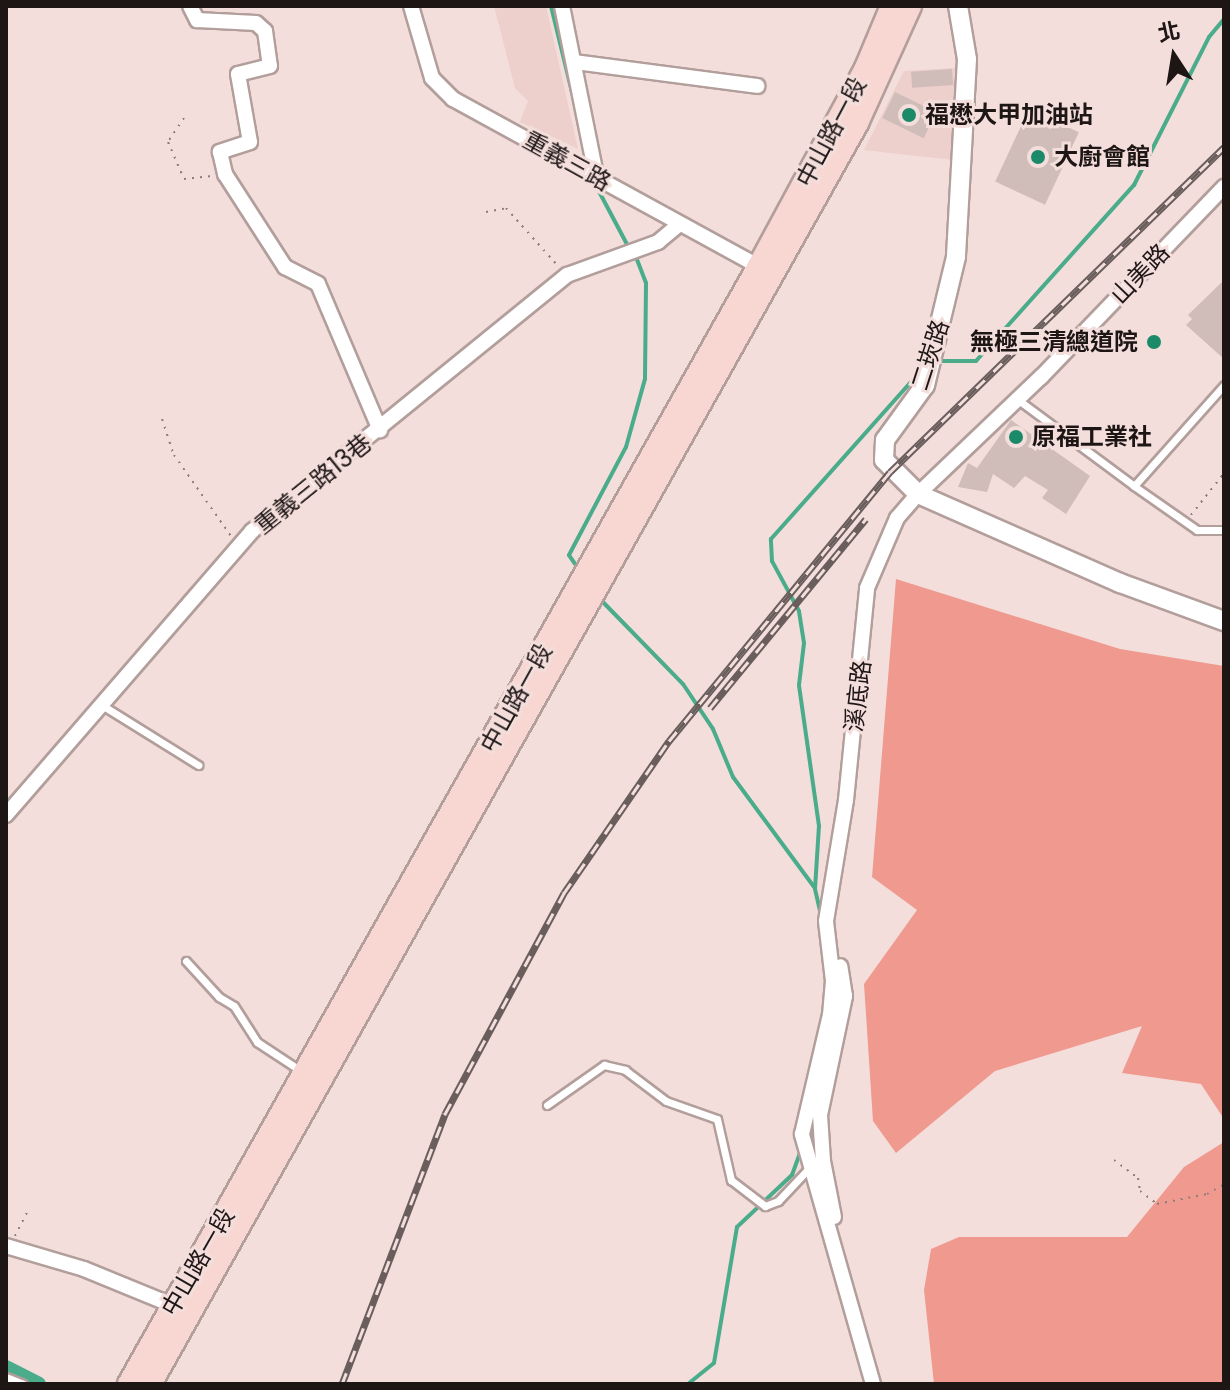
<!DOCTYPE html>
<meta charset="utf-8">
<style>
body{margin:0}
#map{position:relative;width:1230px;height:1390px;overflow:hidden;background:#f3dedb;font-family:Poppins,"Noto Sans TC",sans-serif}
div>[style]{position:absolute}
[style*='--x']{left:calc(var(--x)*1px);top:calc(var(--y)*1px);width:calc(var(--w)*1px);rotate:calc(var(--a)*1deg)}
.built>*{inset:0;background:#edcfcb}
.forest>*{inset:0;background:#ef998f}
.stream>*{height:4px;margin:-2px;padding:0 2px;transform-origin:2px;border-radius:2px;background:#4aac8a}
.canal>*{height:14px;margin:-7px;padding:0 7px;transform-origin:7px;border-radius:7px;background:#4aac8a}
.building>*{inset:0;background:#d0bcb9;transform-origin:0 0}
.path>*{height:2px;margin-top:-1px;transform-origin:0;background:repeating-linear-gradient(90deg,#8b7d7b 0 2px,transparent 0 8px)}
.roads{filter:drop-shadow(2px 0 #b29e9b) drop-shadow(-2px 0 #b29e9b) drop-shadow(0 2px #b29e9b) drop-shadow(0 -2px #b29e9b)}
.service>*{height:7px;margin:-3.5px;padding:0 3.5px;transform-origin:3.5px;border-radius:3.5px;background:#fff}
.minor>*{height:14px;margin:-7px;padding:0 7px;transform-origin:7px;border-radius:7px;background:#fff}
.tertiary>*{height:18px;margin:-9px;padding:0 9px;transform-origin:9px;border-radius:9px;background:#fff}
.primary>*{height:22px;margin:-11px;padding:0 11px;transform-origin:11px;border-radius:11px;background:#f8d6d2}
.rail>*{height:7px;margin-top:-3.5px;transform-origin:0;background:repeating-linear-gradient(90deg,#f3dedb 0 12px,#6a5e5d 0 24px);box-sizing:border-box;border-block:2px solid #6a5e5d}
.dots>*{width:22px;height:22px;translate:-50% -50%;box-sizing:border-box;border:4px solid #f3dedb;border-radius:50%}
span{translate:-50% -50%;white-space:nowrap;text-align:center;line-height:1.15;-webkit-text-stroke:6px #f3dedb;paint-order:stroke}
.poi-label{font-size:24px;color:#1d1615;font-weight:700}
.left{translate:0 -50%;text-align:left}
.right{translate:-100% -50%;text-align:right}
.street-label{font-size:24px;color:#1d1615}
.frame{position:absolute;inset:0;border:8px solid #1d1615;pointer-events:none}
.north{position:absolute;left:1134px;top:16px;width:80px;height:80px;-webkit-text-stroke:6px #f3dedb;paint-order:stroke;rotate:348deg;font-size:22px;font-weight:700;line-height:32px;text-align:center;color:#1d1615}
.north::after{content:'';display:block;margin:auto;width:28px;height:36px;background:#1d1615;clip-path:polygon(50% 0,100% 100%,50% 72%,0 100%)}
</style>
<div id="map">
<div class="built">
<div style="clip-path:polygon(494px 6px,546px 6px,578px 149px,520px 122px,528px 101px,515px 88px)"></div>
<div style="clip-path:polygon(955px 68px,953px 160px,864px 150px,904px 71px)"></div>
</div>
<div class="forest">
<div style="clip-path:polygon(896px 579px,1120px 649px,1224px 666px,1224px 1119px,1201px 1084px,1122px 1073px,1142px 1026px,995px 1071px,896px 1153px,873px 1121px,864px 984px,917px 910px,872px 877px)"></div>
<div style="clip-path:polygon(1224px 1142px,1224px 1384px,934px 1384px,924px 1290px,931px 1249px,959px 1237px,1127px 1237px,1184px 1167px)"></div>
</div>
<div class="stream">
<div style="--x:551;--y:6;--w:89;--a:76.3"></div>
<div style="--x:594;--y:182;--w:75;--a:62.1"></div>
<div style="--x:937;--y:361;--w:39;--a:0"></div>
<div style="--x:976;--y:361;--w:237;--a:-48.1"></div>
<div style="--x:1134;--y:185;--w:166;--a:-63.1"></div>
<div style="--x:1209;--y:37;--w:23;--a:-50"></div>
<div style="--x:580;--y:571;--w:19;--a:-125"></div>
<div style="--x:569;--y:555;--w:122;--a:-62.2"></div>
<div style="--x:626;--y:447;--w:71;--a:-74.4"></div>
<div style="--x:645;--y:379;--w:96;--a:-89.4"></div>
<div style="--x:646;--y:283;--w:30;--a:-111"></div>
<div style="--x:599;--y:598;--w:120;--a:45.7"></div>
<div style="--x:683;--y:684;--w:54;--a:56.3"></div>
<div style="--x:713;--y:729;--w:52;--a:67.4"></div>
<div style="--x:733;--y:777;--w:137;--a:53.6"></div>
<div style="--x:821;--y:915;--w:27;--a:-103"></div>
<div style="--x:815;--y:889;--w:63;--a:-86.4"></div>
<div style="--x:819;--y:826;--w:142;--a:-98.1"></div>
<div style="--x:799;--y:685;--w:42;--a:-83.2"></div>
<div style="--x:804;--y:643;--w:32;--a:-99"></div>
<div style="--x:799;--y:611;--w:57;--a:-118.4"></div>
<div style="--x:772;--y:561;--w:22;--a:-93"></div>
<div style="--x:771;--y:539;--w:232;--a:-48.3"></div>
<div style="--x:688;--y:1384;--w:33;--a:-39"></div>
<div style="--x:714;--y:1363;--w:138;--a:-80.4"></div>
<div style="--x:737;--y:1227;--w:76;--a:-43.4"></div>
<div style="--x:792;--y:1175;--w:29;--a:-70"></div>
</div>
<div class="canal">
<div style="--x:6;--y:1367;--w:37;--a:27"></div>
</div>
<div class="building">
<div style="left:952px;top:69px;width:16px;height:41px;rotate:86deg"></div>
<div style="left:895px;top:92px;width:46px;height:29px;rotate:26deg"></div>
<div style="left:1029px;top:109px;width:55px;height:80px;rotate:25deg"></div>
<div style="clip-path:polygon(1224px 280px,1224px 359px,1186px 325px,1192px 319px,1188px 315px)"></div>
<div style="clip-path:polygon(1011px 420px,1090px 476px,1066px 514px,1042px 498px,1048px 490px,1025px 476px,1014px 488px,993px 474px,987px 492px,958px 487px,968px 463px,977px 468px)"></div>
</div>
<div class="path">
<div style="--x:184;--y:118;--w:29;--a:124"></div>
<div style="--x:168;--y:142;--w:40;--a:66.6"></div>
<div style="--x:184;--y:179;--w:28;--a:-6"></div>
<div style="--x:486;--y:212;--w:20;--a:-11"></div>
<div style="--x:506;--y:208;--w:78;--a:48.1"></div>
<div style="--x:162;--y:419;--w:38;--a:72"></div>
<div style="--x:174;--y:455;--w:99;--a:54.9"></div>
<div style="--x:1191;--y:515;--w:53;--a:-51.8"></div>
<div style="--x:1114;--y:1160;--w:30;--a:37"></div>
<div style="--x:1138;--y:1178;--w:13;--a:81"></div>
<div style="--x:1140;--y:1191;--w:21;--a:37"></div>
<div style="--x:1157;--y:1204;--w:51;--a:-11.3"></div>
<div style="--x:1207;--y:1194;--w:20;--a:-30"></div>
<div style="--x:15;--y:1236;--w:28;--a:-63"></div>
</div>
<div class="roads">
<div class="service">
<div style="--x:1017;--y:399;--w:146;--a:36.6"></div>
<div style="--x:1134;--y:486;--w:135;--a:-48.3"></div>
<div style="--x:1134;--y:486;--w:77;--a:34.9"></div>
<div style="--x:1197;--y:530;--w:27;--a:0"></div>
<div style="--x:105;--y:707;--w:110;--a:31.9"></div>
<div style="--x:186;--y:961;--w:49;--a:47.5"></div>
<div style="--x:219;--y:997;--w:17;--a:31"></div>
<div style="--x:234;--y:1006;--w:43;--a:57.4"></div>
<div style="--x:257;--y:1042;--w:53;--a:33.4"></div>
<div style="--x:547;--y:1105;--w:70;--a:-35.1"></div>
<div style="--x:604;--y:1065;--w:22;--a:13"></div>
<div style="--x:625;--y:1070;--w:51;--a:37.1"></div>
<div style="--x:666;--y:1101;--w:54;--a:19.4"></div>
<div style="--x:717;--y:1119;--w:63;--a:77.1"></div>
<div style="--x:731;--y:1180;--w:43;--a:37.4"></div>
<div style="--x:765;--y:1206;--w:14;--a:-21"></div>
<div style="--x:778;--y:1201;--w:48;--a:-46.7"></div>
<div style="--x:6;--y:1377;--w:18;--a:22"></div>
</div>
<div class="minor">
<div style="--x:190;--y:6;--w:16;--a:63"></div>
<div style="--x:197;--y:20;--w:59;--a:2.9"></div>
<div style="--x:256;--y:23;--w:12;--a:42"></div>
<div style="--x:265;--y:31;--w:35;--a:82"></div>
<div style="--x:270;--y:66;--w:33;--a:166"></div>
<div style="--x:238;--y:74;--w:69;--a:80"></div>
<div style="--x:250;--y:142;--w:32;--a:162"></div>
<div style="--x:220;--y:152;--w:23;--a:77"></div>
<div style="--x:225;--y:174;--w:111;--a:57.2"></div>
<div style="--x:285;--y:267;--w:37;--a:27"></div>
<div style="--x:318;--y:284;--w:159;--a:67"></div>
<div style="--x:411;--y:6;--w:75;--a:73.7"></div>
<div style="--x:432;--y:78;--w:30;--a:45"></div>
<div style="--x:453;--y:99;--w:356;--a:28.7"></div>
<div style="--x:562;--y:6;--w:172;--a:78.6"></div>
<div style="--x:575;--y:62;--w:184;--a:7.5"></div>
<div style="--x:6;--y:815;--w:376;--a:-49.1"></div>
<div style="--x:252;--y:531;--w:406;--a:-39.1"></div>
<div style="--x:567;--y:275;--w:97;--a:-19.9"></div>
<div style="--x:658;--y:242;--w:26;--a:-40"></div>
<div style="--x:834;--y:1217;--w:57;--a:-101.1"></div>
<div style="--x:823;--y:1161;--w:46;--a:-93.7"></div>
<div style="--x:820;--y:1115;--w:122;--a:-78.1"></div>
<div style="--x:845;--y:996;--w:30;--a:-99"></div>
<div style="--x:6;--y:1246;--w:81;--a:16.4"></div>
<div style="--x:84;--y:1269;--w:97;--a:22.3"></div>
<div style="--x:873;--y:1384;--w:260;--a:-105.9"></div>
<div style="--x:802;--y:1134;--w:122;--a:-76.8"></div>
<div style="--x:830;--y:1015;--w:34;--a:-85"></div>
<div style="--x:833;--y:981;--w:60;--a:-96.7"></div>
<div style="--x:826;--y:921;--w:123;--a:-80.6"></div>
<div style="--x:846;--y:800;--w:213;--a:-84.3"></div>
<div style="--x:867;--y:588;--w:76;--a:-66.8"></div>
<div style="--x:897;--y:518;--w:32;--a:-49"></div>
<div style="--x:918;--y:494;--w:170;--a:-43.6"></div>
<div style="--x:1041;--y:377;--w:264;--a:-46.1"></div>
</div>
<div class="tertiary">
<div style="--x:958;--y:6;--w:54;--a:80.4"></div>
<div style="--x:967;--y:59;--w:198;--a:93.2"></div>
<div style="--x:956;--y:257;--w:132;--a:103.6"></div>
<div style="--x:925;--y:385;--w:68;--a:126"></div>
<div style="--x:885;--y:440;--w:20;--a:93"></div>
<div style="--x:884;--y:460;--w:48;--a:45"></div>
<div style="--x:918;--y:494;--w:221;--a:23.8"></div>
<div style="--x:1120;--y:583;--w:111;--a:20.1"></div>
</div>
<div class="primary">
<div style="--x:129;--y:1384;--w:1283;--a:-60.6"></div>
<div style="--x:759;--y:266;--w:225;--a:-61.6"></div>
<div style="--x:866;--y:68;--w:67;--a:-67.2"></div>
<div style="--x:150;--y:1384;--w:1446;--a:-60.72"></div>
<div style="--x:857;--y:123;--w:128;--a:-65.6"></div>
</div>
</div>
<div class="rail">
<div style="--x:710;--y:708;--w:245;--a:-50.5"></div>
<div style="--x:342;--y:1384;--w:289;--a:-69.1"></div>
<div style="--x:445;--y:1114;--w:251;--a:-61.7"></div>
<div style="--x:564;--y:893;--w:185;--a:-55.4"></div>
<div style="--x:669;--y:741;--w:348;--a:-50.6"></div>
<div style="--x:890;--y:472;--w:466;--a:-44.2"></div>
</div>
<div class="dots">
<div style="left:909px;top:115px;background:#1b8a69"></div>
<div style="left:1038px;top:157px;background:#1b8a69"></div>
<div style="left:1154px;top:342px;background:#1b8a69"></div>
<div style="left:1016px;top:437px;background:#1b8a69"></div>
</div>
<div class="poi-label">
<span class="left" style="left:925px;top:115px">福懋大甲加油站</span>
<span class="left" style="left:1054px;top:157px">大廚會館</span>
<span class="right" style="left:1138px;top:342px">無極三清總道院</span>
<span class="left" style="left:1032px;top:437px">原福工業社</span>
</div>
<div class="street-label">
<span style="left:831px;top:132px;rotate:-62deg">中山路一段</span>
<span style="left:567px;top:161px;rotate:29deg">重義三路</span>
<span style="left:1140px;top:274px;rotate:-46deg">山美路</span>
<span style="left:930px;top:355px;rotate:-72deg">二崁路</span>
<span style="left:313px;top:484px;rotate:-39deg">重義三路13巷</span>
<span style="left:858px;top:696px;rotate:-83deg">溪底路</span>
<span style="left:516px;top:698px;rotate:-61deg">中山路一段</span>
<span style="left:198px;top:1262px;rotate:-60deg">中山路一段</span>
</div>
<div class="frame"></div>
<div class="north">北</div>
</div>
